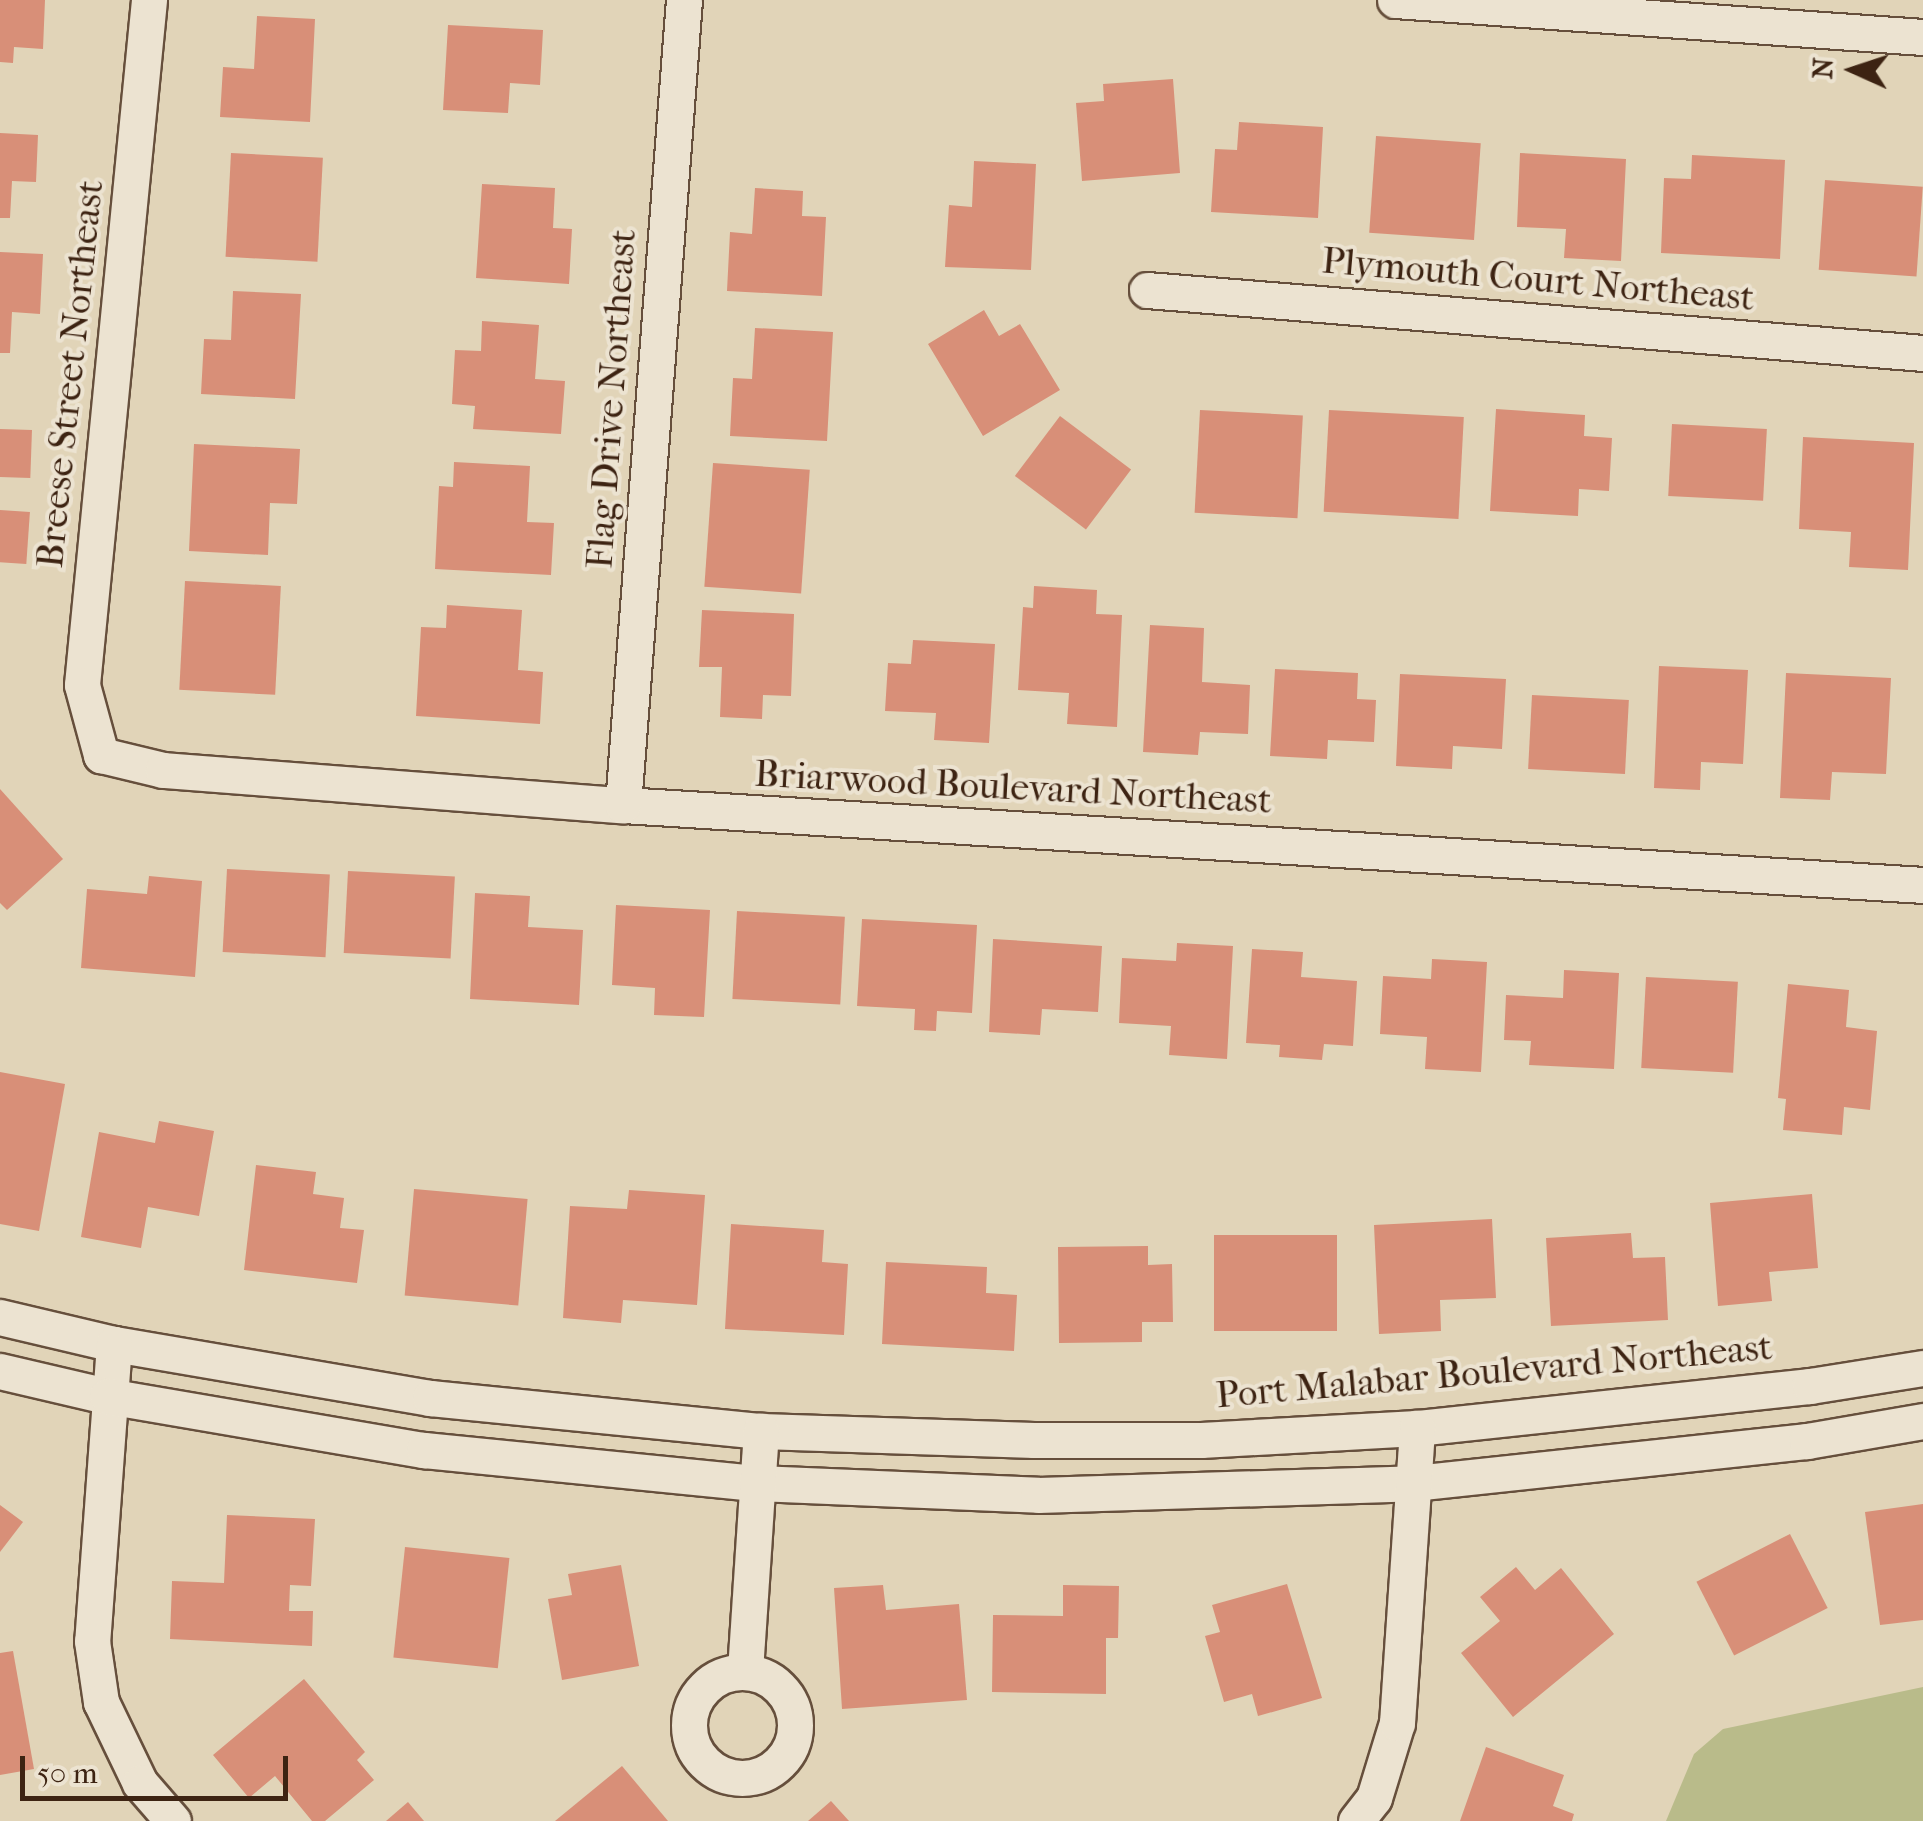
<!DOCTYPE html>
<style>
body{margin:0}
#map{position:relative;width:1923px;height:1821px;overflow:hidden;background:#e1d4b8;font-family:"IM FELL French Canon",serif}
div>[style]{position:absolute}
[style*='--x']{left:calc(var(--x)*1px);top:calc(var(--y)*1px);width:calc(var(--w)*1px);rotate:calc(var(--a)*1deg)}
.green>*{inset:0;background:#b9bb8a}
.building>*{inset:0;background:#d88f78;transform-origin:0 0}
.roads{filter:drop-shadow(2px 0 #664f3c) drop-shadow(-2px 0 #664f3c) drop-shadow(0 2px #664f3c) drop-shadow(0 -2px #664f3c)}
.minor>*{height:35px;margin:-17.5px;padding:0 17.5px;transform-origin:17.5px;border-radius:17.5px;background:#ece3d1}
.minor>.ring{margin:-17.5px;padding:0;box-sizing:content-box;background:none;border:35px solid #ece3d1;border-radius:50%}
span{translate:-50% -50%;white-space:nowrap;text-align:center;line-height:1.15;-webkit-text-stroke:8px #ece3d1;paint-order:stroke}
.street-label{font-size:38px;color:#3d2312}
.north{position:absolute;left:1803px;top:20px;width:100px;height:100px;-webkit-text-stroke:8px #ece3d1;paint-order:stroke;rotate:273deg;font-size:28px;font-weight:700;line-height:40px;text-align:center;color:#3d2312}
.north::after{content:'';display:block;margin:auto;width:35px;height:45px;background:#3d2312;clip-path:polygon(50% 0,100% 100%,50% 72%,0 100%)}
.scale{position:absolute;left:20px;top:1756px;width:268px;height:45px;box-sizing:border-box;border:5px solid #3d2312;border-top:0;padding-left:12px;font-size:30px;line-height:35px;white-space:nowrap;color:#3d2312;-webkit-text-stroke:8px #ece3d1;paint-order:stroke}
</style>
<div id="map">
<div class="green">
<div style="clip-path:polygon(1923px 1687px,1923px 1821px,1666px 1821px,1694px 1754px,1723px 1729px)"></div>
</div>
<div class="building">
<div style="clip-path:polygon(0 0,45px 0,43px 49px,14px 47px,13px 63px,0 62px)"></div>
<div style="clip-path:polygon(257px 16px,315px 19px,310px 122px,220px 117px,223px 67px,254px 69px)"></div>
<div style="clip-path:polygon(448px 25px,543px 30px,540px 85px,510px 83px,508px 113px,443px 110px)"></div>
<div style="clip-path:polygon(1173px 79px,1180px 173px,1082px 181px,1076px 103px,1104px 101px,1103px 84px)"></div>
<div style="clip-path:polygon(1239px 122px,1323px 127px,1318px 218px,1211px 212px,1215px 149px,1237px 150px)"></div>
<div style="clip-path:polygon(0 133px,38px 135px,36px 182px,12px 181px,10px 218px,0 218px)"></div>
<div style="left:1376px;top:136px;width:105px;height:97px;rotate:4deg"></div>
<div style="left:231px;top:153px;width:92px;height:104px;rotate:3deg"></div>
<div style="clip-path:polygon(1520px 153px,1626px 159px,1621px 261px,1564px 258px,1566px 229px,1517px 227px)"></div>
<div style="clip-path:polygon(1692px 155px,1785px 160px,1780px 259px,1661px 253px,1664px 178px,1691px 179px)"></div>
<div style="clip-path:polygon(974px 161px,1036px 164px,1031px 270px,945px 267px,949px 205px,972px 207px)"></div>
<div style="left:1825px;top:180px;width:98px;height:90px;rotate:4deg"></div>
<div style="clip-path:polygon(482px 184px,555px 188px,553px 228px,572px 229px,569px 284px,476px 278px)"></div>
<div style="clip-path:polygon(755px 188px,803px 191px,802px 216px,826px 217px,822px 296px,727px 291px,730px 232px,752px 234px)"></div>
<div style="clip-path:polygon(0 252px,43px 254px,40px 314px,12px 312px,10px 353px,0 353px)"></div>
<div style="clip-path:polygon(233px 291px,301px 294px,295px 399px,201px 394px,204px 339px,231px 340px)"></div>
<div style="clip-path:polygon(984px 310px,999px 336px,1020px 324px,1060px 390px,983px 436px,928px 344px)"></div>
<div style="clip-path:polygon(482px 321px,539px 325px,535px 379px,565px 381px,561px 434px,473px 429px,475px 406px,452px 404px,455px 350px,481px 351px)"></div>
<div style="clip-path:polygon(755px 328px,833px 332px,827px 441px,730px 436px,733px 378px,752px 379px)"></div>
<div style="clip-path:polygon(1496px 409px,1585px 415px,1584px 436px,1612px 438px,1609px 491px,1579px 489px,1578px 516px,1490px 511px)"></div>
<div style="left:1200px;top:410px;width:103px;height:103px;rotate:3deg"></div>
<div style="left:1329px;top:410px;width:135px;height:102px;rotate:3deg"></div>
<div style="left:1060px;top:416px;width:89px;height:75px;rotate:37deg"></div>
<div style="left:1672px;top:424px;width:95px;height:72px;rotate:3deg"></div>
<div style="left:0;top:429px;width:32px;height:48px;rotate:2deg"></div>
<div style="clip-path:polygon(1803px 437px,1914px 443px,1908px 570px,1849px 567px,1851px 532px,1799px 529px)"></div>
<div style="clip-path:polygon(194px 444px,300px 449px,297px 504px,270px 503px,268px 555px,189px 551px)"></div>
<div style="clip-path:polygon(454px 462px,530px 466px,527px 522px,554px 523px,551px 575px,435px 569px,439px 486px,453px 487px)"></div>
<div style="left:713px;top:463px;width:97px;height:124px;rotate:4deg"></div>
<div style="left:0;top:510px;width:30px;height:52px;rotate:4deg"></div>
<div style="left:185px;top:581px;width:96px;height:109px;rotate:3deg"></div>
<div style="clip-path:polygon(1034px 586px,1097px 590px,1096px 614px,1122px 615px,1117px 727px,1067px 724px,1069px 693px,1018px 690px,1023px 607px,1033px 608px)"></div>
<div style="clip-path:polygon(447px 605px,522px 610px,518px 670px,543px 672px,540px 724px,416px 716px,421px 627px,446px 628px)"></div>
<div style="clip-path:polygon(702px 610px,794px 614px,791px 696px,763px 695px,762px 719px,720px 717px,722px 667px,699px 667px)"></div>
<div style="clip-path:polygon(1150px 625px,1204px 628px,1202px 682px,1250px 685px,1248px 734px,1200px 732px,1198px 755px,1143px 752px)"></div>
<div style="clip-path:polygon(913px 640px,995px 644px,989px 743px,934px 740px,936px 713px,885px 711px,888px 663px,911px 664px)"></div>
<div style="clip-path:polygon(1659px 666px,1748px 670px,1743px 764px,1701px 762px,1700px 790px,1654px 788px)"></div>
<div style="clip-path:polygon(1275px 669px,1358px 673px,1357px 699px,1376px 700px,1374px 742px,1328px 740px,1327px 759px,1270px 756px)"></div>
<div style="clip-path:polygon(1786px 673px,1891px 678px,1886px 774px,1832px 772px,1830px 800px,1780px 798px)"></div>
<div style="clip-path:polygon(1400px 674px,1506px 679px,1502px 749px,1453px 746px,1452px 769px,1396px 766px)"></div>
<div style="left:1532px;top:695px;width:97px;height:74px;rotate:3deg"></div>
<div style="clip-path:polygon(0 789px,63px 859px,7px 910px,0 903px)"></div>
<div style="left:227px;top:869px;width:103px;height:83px;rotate:3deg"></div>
<div style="left:348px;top:871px;width:107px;height:82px;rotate:3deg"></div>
<div style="clip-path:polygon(149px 876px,202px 881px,195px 977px,81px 968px,87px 889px,147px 894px)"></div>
<div style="clip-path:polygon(475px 893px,530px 896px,528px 927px,583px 930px,579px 1005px,470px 999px)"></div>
<div style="clip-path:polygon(616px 905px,710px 910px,704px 1017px,654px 1015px,655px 988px,612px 985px)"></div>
<div style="left:737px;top:911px;width:108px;height:88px;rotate:3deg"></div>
<div style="clip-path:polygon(862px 919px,977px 925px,972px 1013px,937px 1011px,936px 1031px,914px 1030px,915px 1009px,857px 1006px)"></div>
<div style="clip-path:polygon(993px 939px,1102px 946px,1098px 1012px,1042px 1009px,1040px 1035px,989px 1032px)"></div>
<div style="clip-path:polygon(1177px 943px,1233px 946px,1227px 1059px,1169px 1055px,1171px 1026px,1119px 1023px,1122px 958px,1176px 961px)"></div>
<div style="clip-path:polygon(1252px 949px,1303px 952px,1301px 977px,1357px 981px,1353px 1046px,1324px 1044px,1322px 1060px,1279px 1057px,1280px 1045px,1246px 1043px)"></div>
<div style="clip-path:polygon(1432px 959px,1487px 962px,1481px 1072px,1425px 1069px,1427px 1037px,1380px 1034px,1383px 976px,1431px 979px)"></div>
<div style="clip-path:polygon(1564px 970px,1619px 973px,1614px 1069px,1529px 1065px,1531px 1041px,1504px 1040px,1506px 995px,1563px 998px)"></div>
<div style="left:1646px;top:977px;width:92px;height:91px;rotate:3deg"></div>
<div style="clip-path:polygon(1788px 984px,1849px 990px,1846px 1027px,1877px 1031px,1870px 1110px,1844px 1107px,1842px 1135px,1783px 1130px,1786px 1099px,1778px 1098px)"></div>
<div style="clip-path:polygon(0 1072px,65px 1084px,39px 1231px,0 1224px)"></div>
<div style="clip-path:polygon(159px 1121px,214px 1131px,199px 1216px,148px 1207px,141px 1248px,81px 1237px,99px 1132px,155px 1143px)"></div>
<div style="clip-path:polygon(256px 1165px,316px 1172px,313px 1194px,344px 1198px,340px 1228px,364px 1230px,357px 1283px,244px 1270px)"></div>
<div style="left:414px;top:1189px;width:114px;height:107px;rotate:5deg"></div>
<div style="clip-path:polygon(629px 1190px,705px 1195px,697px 1305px,623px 1300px,621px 1323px,563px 1318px,570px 1206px,627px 1209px)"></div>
<div style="clip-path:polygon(1812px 1194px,1818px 1268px,1769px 1272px,1772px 1301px,1718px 1306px,1710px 1203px)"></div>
<div style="clip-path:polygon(1492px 1219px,1496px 1298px,1440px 1300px,1441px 1331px,1379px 1334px,1374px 1225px)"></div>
<div style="clip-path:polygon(731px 1224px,824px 1230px,822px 1262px,848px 1264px,844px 1335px,725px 1329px)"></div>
<div style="clip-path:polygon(1631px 1233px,1633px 1258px,1665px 1257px,1668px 1320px,1551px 1326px,1546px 1238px)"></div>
<div style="left:1337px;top:1235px;width:96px;height:123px;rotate:90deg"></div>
<div style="clip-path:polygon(1148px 1246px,1148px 1265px,1172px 1264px,1173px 1322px,1142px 1322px,1142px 1342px,1059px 1343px,1058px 1247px)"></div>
<div style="clip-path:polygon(886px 1262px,987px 1267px,986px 1293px,1017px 1295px,1014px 1351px,882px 1344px)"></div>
<div style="clip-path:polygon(1923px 1504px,1923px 1620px,1880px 1625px,1865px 1512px)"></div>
<div style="clip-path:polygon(0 1505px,23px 1522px,0 1552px)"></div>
<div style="clip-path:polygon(227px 1515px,315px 1519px,311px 1586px,290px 1585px,289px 1611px,313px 1611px,312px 1646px,170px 1639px,172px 1581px,224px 1583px)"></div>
<div style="left:1790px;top:1534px;width:83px;height:105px;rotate:63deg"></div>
<div style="left:405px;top:1547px;width:105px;height:111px;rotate:6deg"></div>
<div style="clip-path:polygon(621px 1565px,639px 1666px,562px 1680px,548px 1599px,572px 1595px,568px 1574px)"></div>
<div style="clip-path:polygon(1516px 1567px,1535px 1590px,1561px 1568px,1614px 1634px,1513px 1717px,1461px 1653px,1500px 1621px,1480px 1597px)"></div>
<div style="clip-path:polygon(1287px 1584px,1322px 1698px,1258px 1716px,1252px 1694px,1224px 1702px,1205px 1636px,1220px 1632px,1212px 1605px)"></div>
<div style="clip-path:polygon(883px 1585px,886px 1610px,959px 1604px,967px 1700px,842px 1709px,834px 1588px)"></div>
<div style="clip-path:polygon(1063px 1585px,1119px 1586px,1118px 1638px,1106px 1638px,1106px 1694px,992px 1692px,993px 1615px,1063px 1616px)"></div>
<div style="clip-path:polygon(13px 1651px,34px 1769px,0 1775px,0 1653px)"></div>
<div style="clip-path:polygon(304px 1679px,365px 1752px,357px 1760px,374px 1780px,325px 1821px,312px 1821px,275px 1776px,249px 1798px,213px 1755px)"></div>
<div style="clip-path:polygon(1486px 1747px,1564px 1775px,1553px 1806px,1574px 1814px,1572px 1821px,1460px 1821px)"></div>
<div style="clip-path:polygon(622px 1766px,668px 1821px,555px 1821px)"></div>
<div style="clip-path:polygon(831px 1801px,849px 1821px,808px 1821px)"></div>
<div style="clip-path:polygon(408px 1802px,424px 1821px,386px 1821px)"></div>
</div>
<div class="roads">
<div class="minor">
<div style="--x:149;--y:0;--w:688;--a:95.59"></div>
<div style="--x:82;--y:685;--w:73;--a:74.8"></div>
<div style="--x:101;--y:755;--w:64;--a:13.6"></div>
<div style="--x:163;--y:770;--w:461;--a:4.4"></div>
<div style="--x:623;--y:805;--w:1302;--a:3.52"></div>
<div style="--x:1395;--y:0;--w:529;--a:4.01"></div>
<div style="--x:1147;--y:290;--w:779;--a:4.64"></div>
<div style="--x:623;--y:805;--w:807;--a:-85.67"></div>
<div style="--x:0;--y:1317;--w:117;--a:13.3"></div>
<div style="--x:114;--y:1344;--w:321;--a:9.7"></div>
<div style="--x:430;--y:1398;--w:333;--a:5.7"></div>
<div style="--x:761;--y:1431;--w:273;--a:1.9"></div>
<div style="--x:1034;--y:1440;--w:167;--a:0"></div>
<div style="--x:1201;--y:1440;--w:216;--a:-3.2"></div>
<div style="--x:1417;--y:1428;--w:395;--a:-6.1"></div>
<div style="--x:1810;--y:1386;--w:114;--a:-9.1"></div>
<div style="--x:114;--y:1344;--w:298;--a:94.2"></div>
<div style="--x:92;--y:1641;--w:62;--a:81.6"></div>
<div style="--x:101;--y:1702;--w:90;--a:64.3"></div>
<div style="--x:140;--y:1783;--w:50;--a:49"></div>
<div style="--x:0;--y:1371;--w:110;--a:13.2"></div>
<div style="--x:107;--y:1396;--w:322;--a:9.7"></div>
<div style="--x:424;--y:1450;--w:335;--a:5.7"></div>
<div style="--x:757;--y:1483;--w:281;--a:2.4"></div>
<div style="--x:1038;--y:1495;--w:376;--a:-1.8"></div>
<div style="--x:1414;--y:1483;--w:395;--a:-6.1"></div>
<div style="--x:1807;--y:1441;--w:118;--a:-9.8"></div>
<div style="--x:745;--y:1671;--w:241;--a:-86.2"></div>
<div class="ring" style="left:689px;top:1672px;width:71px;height:71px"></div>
<div style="--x:1356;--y:1821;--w:29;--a:-52"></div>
<div style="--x:1374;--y:1798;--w:78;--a:-73"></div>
<div style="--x:1397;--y:1723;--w:296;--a:-86.1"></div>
</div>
</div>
<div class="street-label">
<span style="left:1538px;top:279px;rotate:5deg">Plymouth Court Northeast</span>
<span style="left:70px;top:374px;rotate:-84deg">Breese Street Northeast</span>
<span style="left:611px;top:399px;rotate:-86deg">Flag Drive Northeast</span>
<span style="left:1013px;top:787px;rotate:3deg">Briarwood Boulevard Northeast</span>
<span style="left:1494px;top:1371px;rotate:-5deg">Port Malabar Boulevard Northeast</span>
</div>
<div class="north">N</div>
<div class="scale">50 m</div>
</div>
